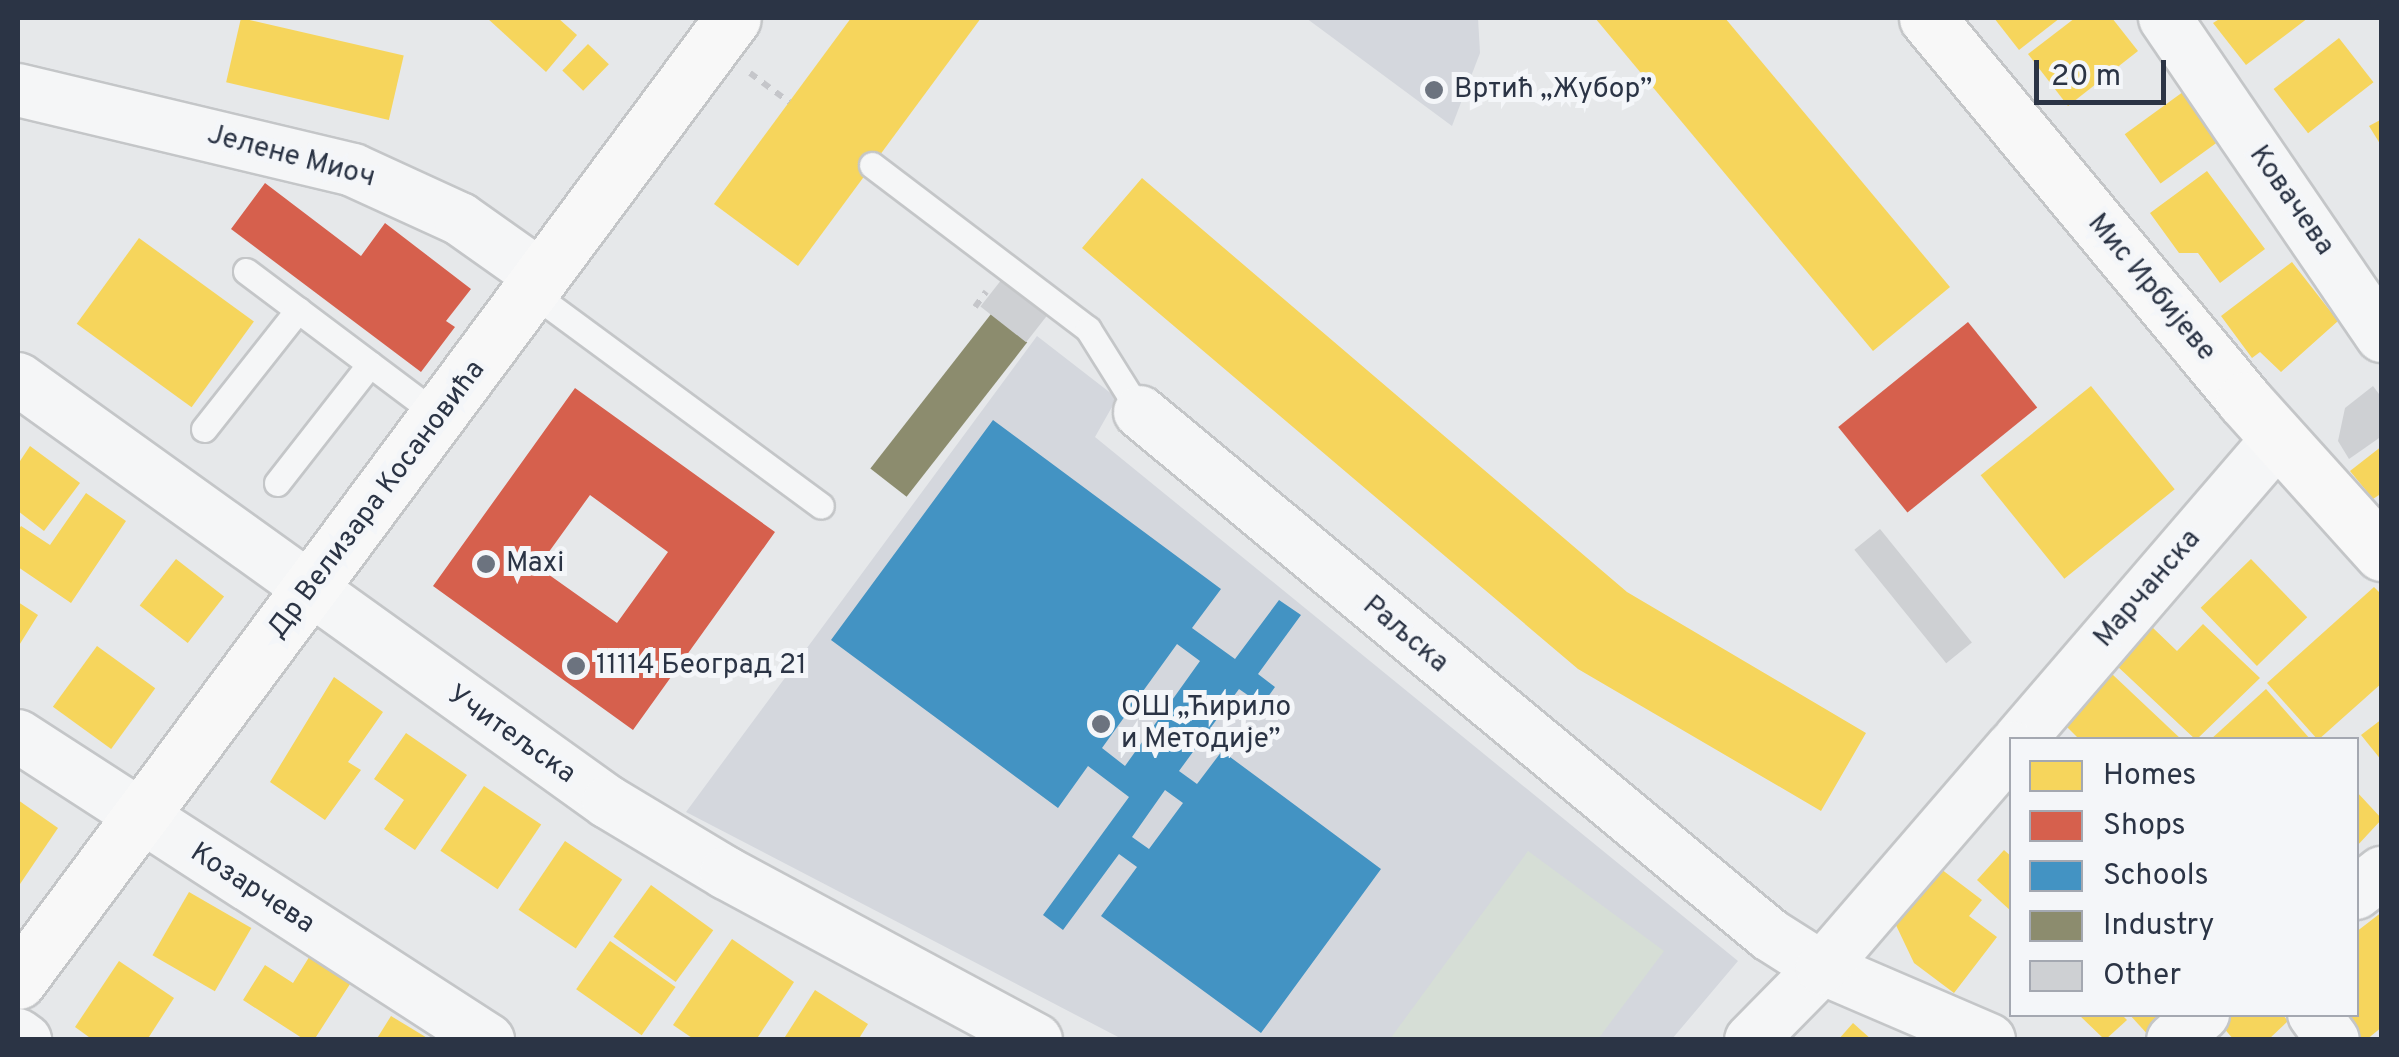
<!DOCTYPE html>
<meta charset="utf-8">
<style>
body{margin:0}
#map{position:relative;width:2399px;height:1057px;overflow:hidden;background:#e6e8ea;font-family:Overpass,sans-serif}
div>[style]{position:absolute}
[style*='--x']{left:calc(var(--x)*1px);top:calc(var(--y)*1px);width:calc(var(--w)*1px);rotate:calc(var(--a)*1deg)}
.built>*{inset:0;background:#d4d7dd}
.green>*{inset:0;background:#d6ded6}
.homes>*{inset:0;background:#f6d55c;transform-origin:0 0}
.shops>*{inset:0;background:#d6604d;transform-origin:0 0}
.schools>*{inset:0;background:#4393c3}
.industry>*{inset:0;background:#8c8c6e;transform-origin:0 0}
.building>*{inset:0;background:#ced0d3;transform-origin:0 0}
.path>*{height:6px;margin-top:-3px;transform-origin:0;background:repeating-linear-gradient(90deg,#c5c6ca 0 8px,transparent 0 16px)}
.roads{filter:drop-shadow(2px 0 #c4c6c8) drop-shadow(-2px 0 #c4c6c8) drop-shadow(0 2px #c4c6c8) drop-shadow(0 -2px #c4c6c8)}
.lane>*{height:25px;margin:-12.5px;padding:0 12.5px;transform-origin:12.5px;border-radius:12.5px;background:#f5f6f7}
.street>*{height:52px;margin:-26px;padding:0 26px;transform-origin:26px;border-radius:26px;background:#f5f6f7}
.secondary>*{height:55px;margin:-27.5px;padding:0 27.5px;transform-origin:27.5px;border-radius:27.5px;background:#f8f8f8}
.dots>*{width:28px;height:28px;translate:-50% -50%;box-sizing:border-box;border:5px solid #f4f6f9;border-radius:50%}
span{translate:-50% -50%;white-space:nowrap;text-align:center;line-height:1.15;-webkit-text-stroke:10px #f4f6f9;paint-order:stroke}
.poi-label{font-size:28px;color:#2b3445}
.left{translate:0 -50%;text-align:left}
.street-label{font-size:28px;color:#2b3445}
.frame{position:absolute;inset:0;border:20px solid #2b3445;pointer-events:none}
.legend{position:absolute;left:2009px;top:737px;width:350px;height:280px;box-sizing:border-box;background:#f4f6f9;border:2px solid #a4a8b1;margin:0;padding:12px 18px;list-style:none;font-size:30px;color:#2b3445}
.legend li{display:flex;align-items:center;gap:20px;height:50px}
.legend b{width:50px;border:2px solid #a4a8b1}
.scale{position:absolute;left:2034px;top:60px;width:132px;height:45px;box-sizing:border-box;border:5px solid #2b3445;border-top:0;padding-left:12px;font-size:30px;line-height:35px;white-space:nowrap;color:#2b3445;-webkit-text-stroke:8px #f4f6f9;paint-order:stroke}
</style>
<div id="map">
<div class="built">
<div style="clip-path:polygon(1306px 18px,1478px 18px,1480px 53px,1452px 126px)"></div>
<div style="clip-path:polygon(1037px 336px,1117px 398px,1095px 437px,1738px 961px,1672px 1039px,1122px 1039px,686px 812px)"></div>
</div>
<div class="green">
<div style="clip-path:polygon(1528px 851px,1664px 951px,1598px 1039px,1390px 1039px)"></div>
</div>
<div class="homes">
<div style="left:241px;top:18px;width:167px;height:66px;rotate:13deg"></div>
<div style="clip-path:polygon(487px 18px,558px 18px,577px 35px,546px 72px)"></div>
<div style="clip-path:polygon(851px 18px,981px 18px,798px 266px,714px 204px)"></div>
<div style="clip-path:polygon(1595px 18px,1725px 18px,1950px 287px,1873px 351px)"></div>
<div style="clip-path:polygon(1994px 18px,2060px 18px,2019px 50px)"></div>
<div style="clip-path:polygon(2075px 18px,2112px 18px,2138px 51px,2068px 106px,2028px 54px)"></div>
<div style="clip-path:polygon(2221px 18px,2308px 18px,2246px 65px,2213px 23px)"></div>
<div style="left:2339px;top:38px;width:56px;height:83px;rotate:52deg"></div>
<div style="left:588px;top:44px;width:29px;height:37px;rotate:44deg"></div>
<div style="left:2187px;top:89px;width:61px;height:77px;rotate:54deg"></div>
<div style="clip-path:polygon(2382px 119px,2382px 147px,2369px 126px)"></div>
<div style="clip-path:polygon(2207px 171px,2265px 249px,2220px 283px,2198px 253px,2179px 253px,2150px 213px)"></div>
<div style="clip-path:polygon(1142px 178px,1627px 592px,1866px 733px,1821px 811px,1578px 669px,1082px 248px)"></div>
<div style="left:139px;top:238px;width:142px;height:106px;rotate:36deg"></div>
<div style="clip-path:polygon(2292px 262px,2338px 321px,2281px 372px,2260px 352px,2252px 358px,2221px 316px)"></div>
<div style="left:2091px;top:386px;width:133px;height:142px;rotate:51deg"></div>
<div style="clip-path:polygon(30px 446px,80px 483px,44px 531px,18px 511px,18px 464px)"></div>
<div style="clip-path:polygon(2382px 446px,2382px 493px,2373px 499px,2350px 471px)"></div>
<div style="clip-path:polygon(86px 493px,126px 521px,71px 603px,18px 567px,18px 531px,21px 526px,50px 545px)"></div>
<div style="left:176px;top:559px;width:61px;height:59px;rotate:38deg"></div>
<div style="left:2251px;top:559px;width:81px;height:70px;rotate:46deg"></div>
<div style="clip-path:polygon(2374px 587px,2382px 595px,2382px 683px,2318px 740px,2267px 683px)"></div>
<div style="clip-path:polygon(18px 602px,38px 615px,18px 647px)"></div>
<div style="clip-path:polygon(2203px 624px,2260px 678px,2196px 740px,2116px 665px,2152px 627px,2177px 651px)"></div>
<div style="left:97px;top:646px;width:72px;height:75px;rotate:36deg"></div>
<div style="clip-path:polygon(2112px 674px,2182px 740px,2080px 740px,2065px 725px)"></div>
<div style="clip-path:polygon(334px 677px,383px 712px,348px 762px,361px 770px,325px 820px,270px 782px)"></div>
<div style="clip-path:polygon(2266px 689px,2311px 740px,2210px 740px)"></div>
<div style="clip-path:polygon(2382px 719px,2382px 761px,2361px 735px)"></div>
<div style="clip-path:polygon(406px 733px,467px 775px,415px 850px,384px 829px,404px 800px,374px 779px)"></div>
<div style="left:484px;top:786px;width:69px;height:78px;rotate:34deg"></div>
<div style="clip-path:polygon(2356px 791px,2382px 819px,2356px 847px)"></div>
<div style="clip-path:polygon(18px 800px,58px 828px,18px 887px)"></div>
<div style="left:565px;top:841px;width:69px;height:83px;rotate:34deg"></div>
<div style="clip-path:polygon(2004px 850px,2012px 857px,2012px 912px,1977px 880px)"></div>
<div style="clip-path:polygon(1937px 866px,1982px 900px,1969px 916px,1997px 937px,1954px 993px,1914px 963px,1894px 921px)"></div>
<div style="left:651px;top:885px;width:77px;height:64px;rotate:36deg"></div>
<div style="left:189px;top:892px;width:72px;height:73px;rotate:30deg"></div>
<div style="clip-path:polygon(2382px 912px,2382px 1027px,2366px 1040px,2348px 1040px,2328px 1014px,2356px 1014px,2356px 932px)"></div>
<div style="clip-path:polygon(732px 939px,794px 982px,756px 1040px,695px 1040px,673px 1025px)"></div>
<div style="left:610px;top:941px;width:80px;height:59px;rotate:35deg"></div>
<div style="clip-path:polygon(311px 954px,352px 981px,314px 1040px,305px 1040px,243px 1000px,265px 965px,293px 983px)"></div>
<div style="clip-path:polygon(119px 961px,174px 998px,147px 1040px,93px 1040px,75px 1027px)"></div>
<div style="clip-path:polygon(815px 990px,868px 1024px,858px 1040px,783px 1040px)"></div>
<div style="clip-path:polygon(2078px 1014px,2121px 1014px,2127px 1020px,2105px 1040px)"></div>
<div style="clip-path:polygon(2129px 1014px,2175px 1014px,2150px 1037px)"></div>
<div style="clip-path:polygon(2221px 1014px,2282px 1014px,2288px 1021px,2268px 1040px,2234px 1040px,2216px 1019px)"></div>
<div style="clip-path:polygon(391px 1016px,424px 1036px,430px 1040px,376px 1040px)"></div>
<div style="clip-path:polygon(1853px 1023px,1872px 1040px,1838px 1040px)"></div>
</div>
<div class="shops">
<div style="clip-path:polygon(265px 183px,361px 256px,385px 223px,471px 289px,446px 321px,455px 327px,421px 372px,231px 229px)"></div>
<div style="left:1968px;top:322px;width:110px;height:167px;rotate:51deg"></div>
<div style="clip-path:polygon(evenodd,575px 388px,775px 532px,633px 730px,433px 586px,575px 388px,590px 495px,668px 552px,617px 623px,538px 567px,590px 495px)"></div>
</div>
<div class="schools">
<div style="clip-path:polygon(evenodd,993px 420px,1221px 589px,1192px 628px,1235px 659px,1279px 600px,1301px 615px,1258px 674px,1275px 687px,1262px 705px,1239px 689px,1179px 771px,1197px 784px,1222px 751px,1381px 869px,1261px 1033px,1101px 916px,1137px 867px,1119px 854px,1063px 930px,1043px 915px,1129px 797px,1088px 766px,1058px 808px,831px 640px,993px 420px,1177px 644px,1200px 661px,1125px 766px,1102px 748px,1177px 644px,993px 420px,1165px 790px,1183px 803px,1149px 849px,1132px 837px,1165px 790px)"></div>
</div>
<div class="industry">
<div style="left:991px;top:314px;width:46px;height:196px;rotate:38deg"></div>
</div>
<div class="building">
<div style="left:1002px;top:279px;width:58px;height:35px;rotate:38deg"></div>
<div style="clip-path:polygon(2373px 386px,2382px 398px,2382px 436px,2349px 459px,2338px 441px,2345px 408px)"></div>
<div style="left:1880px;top:529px;width:146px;height:33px;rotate:51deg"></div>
</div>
<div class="path">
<div style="--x:750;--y:73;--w:49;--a:36.6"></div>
<div style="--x:975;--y:307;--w:19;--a:-54"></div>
</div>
<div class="roads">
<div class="lane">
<div style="--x:872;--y:165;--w:271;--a:37.2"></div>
<div style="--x:1088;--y:329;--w:98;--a:57.9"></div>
<div style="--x:246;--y:271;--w:241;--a:36.9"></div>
<div style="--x:531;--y:292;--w:360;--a:36.4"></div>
<div style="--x:204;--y:429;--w:152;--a:-51.7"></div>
<div style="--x:277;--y:483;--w:151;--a:-52"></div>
</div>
<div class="street">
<div style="--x:2165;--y:18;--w:385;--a:55.7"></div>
<div style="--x:18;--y:90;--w:344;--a:13.4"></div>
<div style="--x:353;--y:170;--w:118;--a:24.6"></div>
<div style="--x:460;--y:219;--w:100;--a:35.3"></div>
<div style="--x:18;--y:379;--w:726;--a:35.64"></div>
<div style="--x:608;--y:802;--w:138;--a:31"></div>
<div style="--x:726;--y:873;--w:352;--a:28.3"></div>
<div style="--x:1140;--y:412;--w:819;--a:39.7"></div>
<div style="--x:1770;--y:935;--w:62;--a:32.4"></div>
<div style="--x:1822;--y:968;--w:182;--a:23.3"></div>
<div style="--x:18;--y:736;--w:560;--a:32.9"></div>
<div style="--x:2019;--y:740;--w:397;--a:-49.3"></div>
<div style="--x:2356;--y:893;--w:33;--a:-38"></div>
<div style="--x:2314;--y:1014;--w:32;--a:54"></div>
<div style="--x:18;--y:1035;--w:9;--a:36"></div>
<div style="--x:1751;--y:1040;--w:101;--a:-45.4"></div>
<div style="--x:1822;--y:968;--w:291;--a:-49.2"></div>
<div style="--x:2173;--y:1040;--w:40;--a:-41"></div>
</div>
<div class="secondary">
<div style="--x:1927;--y:18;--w:496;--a:50.3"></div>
<div style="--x:2244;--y:400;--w:206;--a:48"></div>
<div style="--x:18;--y:981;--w:1199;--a:-53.41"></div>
</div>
</div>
<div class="dots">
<div style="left:1434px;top:90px;background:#6c737f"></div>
<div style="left:486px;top:564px;background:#6c737f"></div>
<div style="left:576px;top:666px;background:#6c737f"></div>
<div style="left:1101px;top:724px;background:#6c737f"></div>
</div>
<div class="poi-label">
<span class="left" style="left:1454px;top:90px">Вртић „Жубор”</span>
<span class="left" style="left:506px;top:564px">Maxi</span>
<span class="left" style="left:596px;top:666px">11114 Београд 21</span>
<span class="left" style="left:1121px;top:724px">ОШ „Ћирило<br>и Методије”</span>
</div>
<div class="street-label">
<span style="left:291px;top:157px;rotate:15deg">Јелене Миоч</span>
<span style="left:2291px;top:201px;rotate:55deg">Ковачева</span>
<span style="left:2151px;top:288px;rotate:50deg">Мис Ирбијеве</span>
<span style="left:377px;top:500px;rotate:-53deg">Др Велизара Косановића</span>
<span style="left:2148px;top:589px;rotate:-49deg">Марчанска</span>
<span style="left:1405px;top:635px;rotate:40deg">Раљска</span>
<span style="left:511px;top:735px;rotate:35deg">Учитељска</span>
<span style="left:252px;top:889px;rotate:33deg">Козарчева</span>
</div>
<div class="frame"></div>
<ul class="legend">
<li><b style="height:28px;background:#f6d55c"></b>Homes</li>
<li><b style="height:28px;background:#d6604d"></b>Shops</li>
<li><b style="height:28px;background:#4393c3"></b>Schools</li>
<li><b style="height:28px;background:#8c8c6e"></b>Industry</li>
<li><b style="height:28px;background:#ced0d3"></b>Other</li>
</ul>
<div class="scale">20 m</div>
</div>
